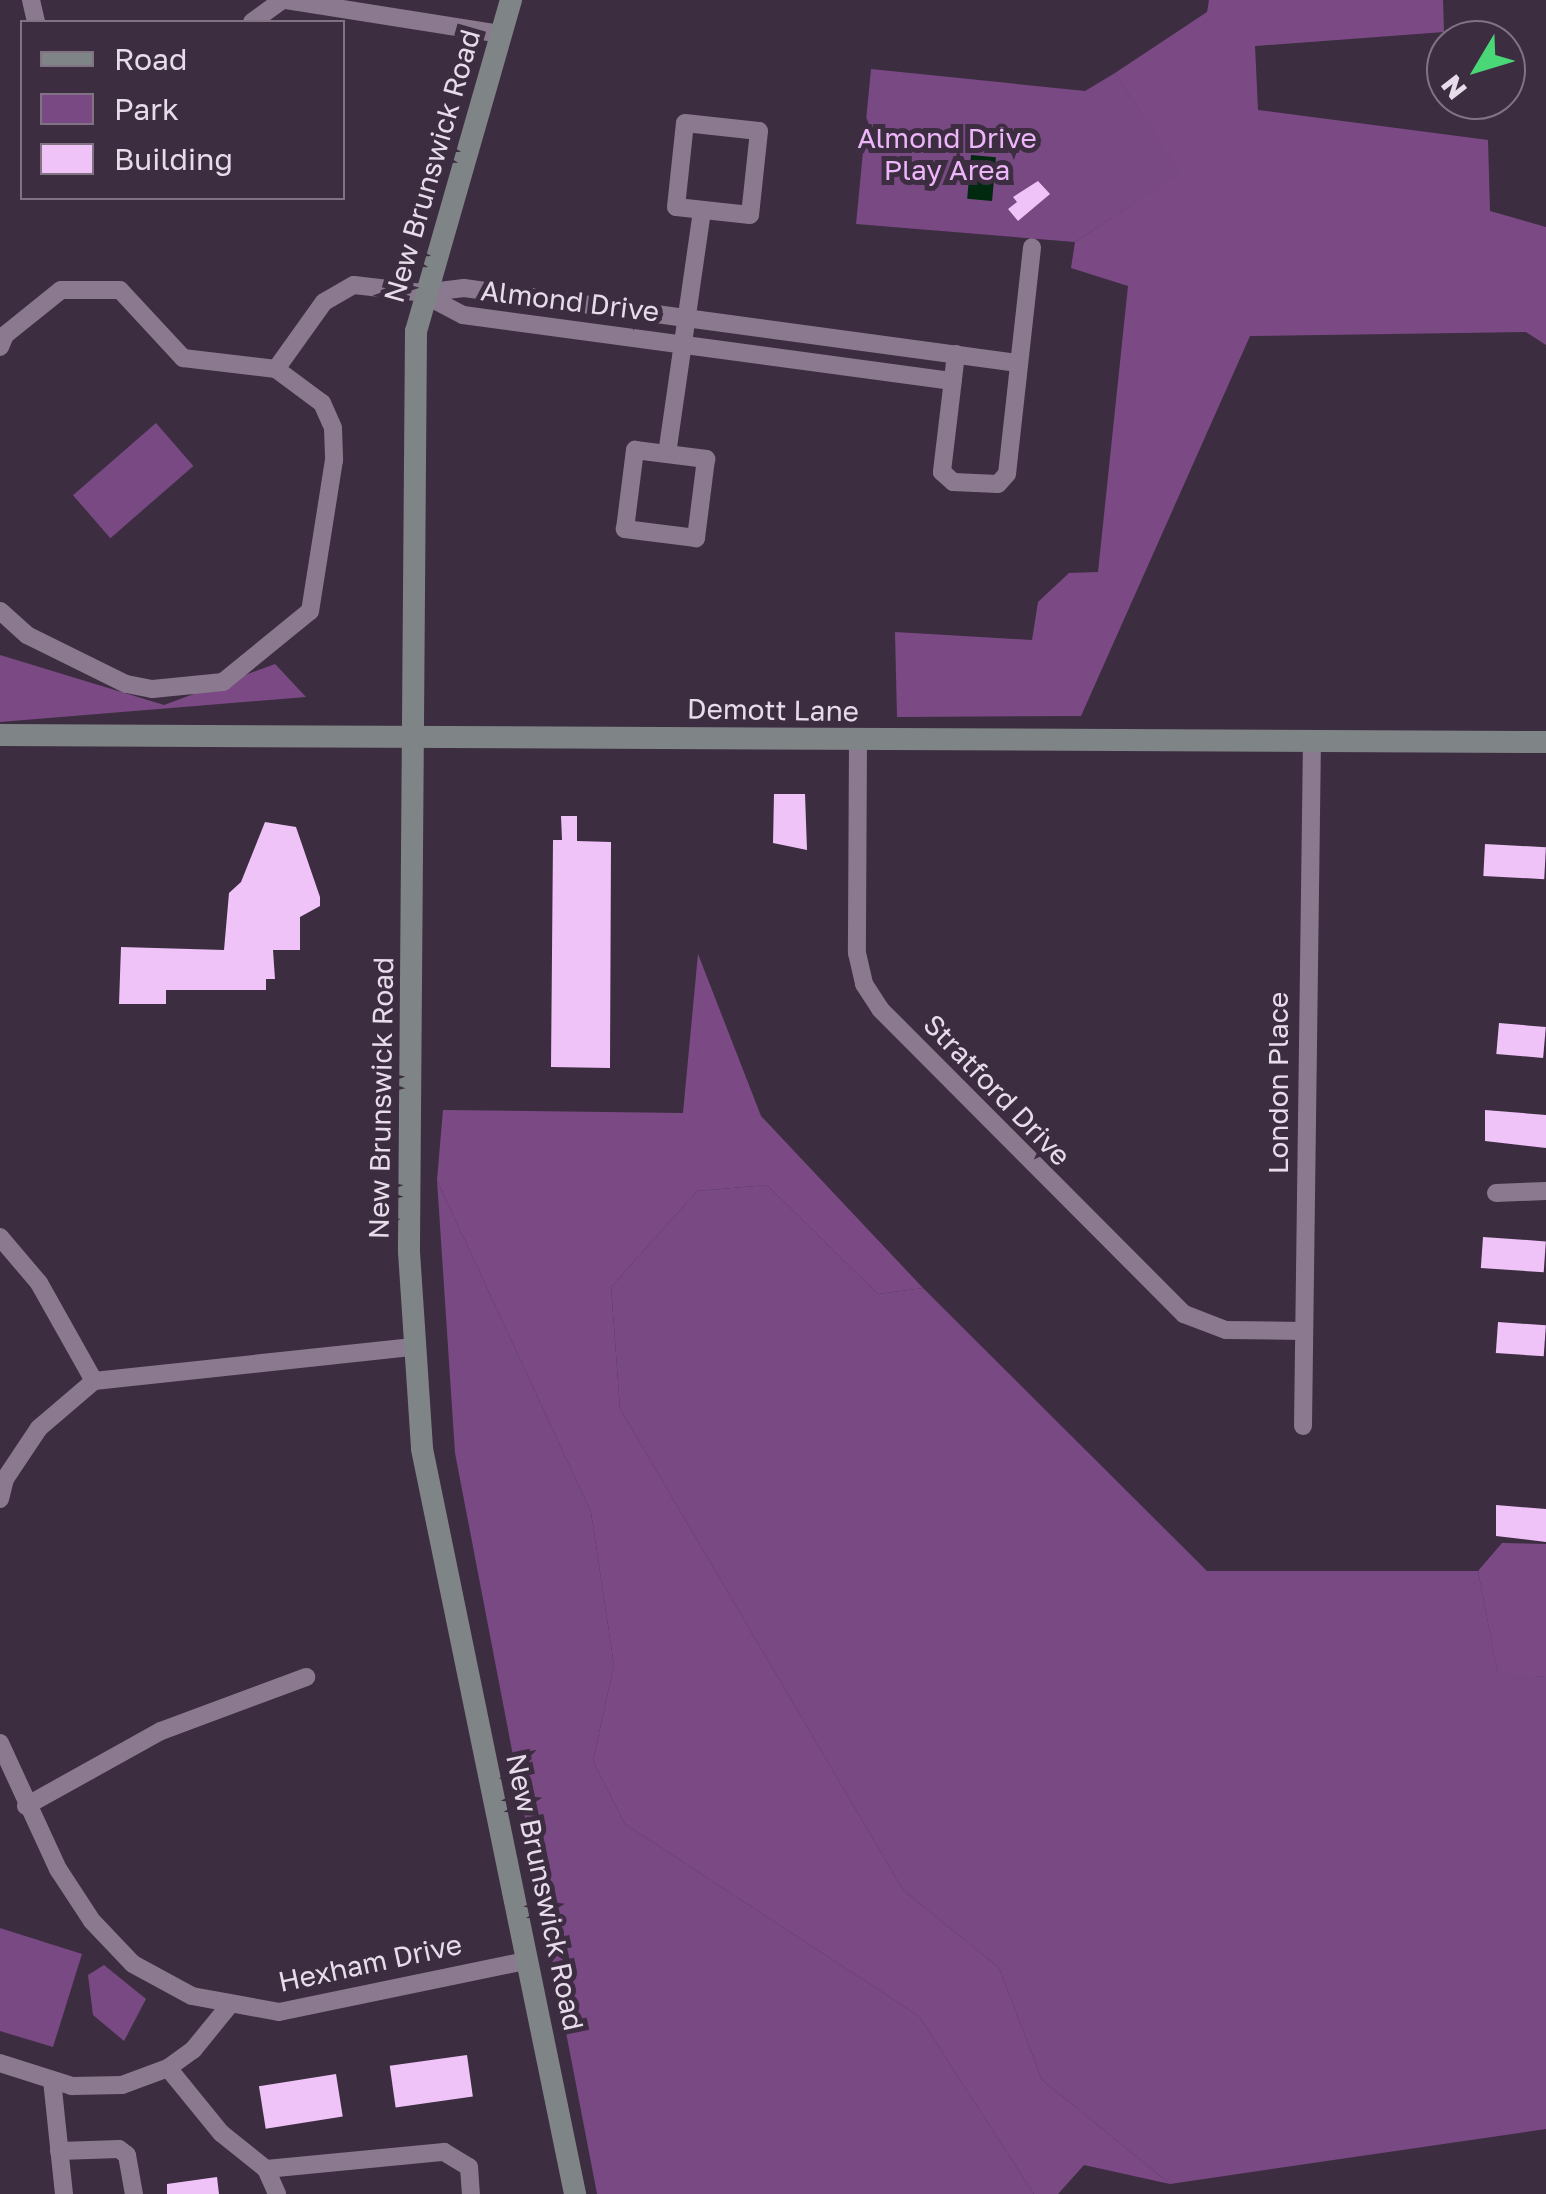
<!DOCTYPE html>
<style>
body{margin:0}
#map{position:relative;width:1546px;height:2194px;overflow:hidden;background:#3d2d41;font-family:"Golos Text",sans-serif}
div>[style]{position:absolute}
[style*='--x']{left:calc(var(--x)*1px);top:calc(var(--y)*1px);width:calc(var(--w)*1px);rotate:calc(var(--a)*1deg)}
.green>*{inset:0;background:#794983;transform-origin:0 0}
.forest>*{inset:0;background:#7b4a85}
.water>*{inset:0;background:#01290f;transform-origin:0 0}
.building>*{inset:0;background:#efc3f8;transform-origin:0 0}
.street>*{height:18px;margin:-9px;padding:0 9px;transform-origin:9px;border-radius:9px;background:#8b798f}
.secondary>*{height:22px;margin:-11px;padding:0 11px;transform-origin:11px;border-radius:11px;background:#7f8486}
span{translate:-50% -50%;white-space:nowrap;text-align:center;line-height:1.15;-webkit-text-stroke:10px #3d2d41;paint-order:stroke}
.park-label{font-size:28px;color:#eeb6fa}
.street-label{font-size:28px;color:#e7dce9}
.legend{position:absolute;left:20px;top:20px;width:325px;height:180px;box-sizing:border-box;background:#3d2d41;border:2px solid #817384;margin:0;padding:12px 18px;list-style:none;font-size:30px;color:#e7dce9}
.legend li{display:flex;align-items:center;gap:20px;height:50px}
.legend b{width:50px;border:2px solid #817384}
.north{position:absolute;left:1426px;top:20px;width:100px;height:100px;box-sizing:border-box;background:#3d2d41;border:2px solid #817384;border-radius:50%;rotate:232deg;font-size:28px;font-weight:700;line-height:40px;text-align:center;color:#e7dce9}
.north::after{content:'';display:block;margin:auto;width:35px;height:45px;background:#4ad778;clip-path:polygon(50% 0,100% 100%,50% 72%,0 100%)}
</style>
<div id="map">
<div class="green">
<div style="clip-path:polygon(871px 69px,1085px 91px,1115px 73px,1182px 173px,1075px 242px,856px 224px)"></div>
<div style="left:156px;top:423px;width:57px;height:110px;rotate:49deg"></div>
<div style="clip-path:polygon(437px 1180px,591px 1512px,614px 1665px,593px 1761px,625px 1824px,919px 2016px,1034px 2194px,597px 2194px,455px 1453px)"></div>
<div style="clip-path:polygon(767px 1185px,878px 1294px,923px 1288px,1207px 1571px,1478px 1571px,1498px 1673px,1546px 1677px,1546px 2129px,1170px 2184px,1042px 2080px,999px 1968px,903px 1890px,620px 1409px,611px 1287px,697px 1191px)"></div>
<div style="clip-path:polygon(0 1928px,82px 1954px,53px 2047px,0 2031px)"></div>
<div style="clip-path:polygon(104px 1965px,146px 1999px,124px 2041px,93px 2015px,88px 1975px)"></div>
</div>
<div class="forest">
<div style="clip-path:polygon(1209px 0,1443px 0,1444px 32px,1255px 46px,1258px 110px,1488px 140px,1490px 211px,1546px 227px,1546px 345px,1526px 332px,1250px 336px,1081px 716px,897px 717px,895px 632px,1032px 640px,1038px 602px,1069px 573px,1098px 572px,1128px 286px,1071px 268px,1075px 242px,1181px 173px,1115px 73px,1207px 12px)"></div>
<div style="clip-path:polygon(0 655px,164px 705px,275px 664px,306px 697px,0 722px)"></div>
<div style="clip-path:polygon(698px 954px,761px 1116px,923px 1288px,878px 1294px,767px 1185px,697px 1191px,611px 1287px,620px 1409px,903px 1890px,999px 1968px,1042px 2080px,1170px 2184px,1084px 2165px,1058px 2194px,1034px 2194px,919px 2016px,625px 1824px,593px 1761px,614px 1665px,591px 1512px,437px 1180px,443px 1110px,683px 1113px)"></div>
<div style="clip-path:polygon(1502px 1543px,1546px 1544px,1546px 1677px,1498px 1674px,1478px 1571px)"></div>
</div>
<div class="water">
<div style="left:971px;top:155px;width:25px;height:44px;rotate:5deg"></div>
</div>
<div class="building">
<div style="clip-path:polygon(1038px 181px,1050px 194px,1018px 221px,1008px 209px,1017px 202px,1013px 197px)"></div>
<div style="clip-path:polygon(774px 794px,805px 794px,807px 850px,773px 843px)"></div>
<div style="clip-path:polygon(561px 816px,577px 816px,577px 841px,611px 842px,610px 1068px,551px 1067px,553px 840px,562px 840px)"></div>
<div style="clip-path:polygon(265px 822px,296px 827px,320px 897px,320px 906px,300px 917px,300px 950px,273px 950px,275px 979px,266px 979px,266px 990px,166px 990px,166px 1004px,119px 1004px,121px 947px,224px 950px,229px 893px,241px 882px)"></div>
<div style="left:1485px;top:844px;width:61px;height:32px;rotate:3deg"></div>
<div style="left:1499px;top:1023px;width:47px;height:31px;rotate:5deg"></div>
<div style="clip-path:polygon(1485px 1110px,1546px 1115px,1546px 1148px,1485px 1141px)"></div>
<div style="left:1483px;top:1237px;width:63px;height:31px;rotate:4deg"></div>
<div style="left:1498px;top:1322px;width:48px;height:31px;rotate:4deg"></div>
<div style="clip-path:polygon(1496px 1505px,1546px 1509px,1546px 1542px,1496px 1536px)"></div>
<div style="left:467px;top:2055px;width:42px;height:78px;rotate:82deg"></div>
<div style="left:336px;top:2074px;width:43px;height:78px;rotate:81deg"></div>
<div style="clip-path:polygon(217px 2177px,219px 2194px,167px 2194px,167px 2184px)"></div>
</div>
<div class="street">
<div style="--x:31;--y:0;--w:23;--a:77"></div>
<div style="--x:286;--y:0;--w:218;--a:9"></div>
<div style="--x:252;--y:22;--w:37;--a:-36"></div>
<div style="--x:685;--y:123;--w:74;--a:6.2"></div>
<div style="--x:759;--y:131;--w:84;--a:96.1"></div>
<div style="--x:750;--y:215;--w:74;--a:-173.8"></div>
<div style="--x:676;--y:207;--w:84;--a:-83.9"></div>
<div style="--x:423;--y:294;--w:45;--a:27.7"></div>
<div style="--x:463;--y:315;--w:494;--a:7.7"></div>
<div style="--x:0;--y:347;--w:13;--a:-67"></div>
<div style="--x:5;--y:335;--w:72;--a:-38.8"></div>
<div style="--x:61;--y:290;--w:59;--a:0"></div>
<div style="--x:120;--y:290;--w:93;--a:47.2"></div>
<div style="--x:183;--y:358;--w:94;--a:6.7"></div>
<div style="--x:276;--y:369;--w:57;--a:36.5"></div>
<div style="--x:322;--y:403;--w:27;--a:66"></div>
<div style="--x:333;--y:428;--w:32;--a:88"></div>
<div style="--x:334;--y:460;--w:153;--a:99"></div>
<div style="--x:310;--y:611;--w:112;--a:140.8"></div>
<div style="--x:223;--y:682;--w:71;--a:174.4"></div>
<div style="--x:152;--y:689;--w:26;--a:-169"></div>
<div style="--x:126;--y:684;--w:110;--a:-153.7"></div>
<div style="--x:27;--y:635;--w:36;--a:-138"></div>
<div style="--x:956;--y:354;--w:119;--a:96.8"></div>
<div style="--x:942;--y:472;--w:15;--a:42"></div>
<div style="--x:953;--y:482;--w:45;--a:2.5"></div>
<div style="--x:998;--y:484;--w:13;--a:-48"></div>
<div style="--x:1007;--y:474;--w:228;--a:-83.7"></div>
<div style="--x:276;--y:369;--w:82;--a:-54.4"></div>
<div style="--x:324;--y:302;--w:34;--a:-30"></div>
<div style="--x:354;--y:285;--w:69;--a:6.6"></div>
<div style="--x:423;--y:293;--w:41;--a:-7"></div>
<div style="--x:464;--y:288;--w:559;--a:7.71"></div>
<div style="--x:635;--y:450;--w:72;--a:7.2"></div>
<div style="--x:706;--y:459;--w:80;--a:97.2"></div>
<div style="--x:696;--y:538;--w:72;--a:-172.8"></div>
<div style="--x:625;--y:529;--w:80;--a:-82.8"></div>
<div style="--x:667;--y:454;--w:246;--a:-81.8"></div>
<div style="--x:858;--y:740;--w:213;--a:90.3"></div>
<div style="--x:857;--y:953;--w:32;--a:77"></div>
<div style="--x:864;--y:984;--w:30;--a:57"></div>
<div style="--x:880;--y:1009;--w:431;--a:45.1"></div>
<div style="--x:1184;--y:1314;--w:45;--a:20.9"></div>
<div style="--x:1226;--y:1330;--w:78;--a:0.7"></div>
<div style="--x:1496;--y:1193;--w:50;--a:-2.3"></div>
<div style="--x:0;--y:1237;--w:60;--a:49.7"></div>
<div style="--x:39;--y:1283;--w:112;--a:60.7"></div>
<div style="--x:1303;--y:1426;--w:685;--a:-89.25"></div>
<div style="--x:0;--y:1499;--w:21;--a:-76"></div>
<div style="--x:5;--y:1479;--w:61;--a:-56.3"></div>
<div style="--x:39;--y:1428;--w:72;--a:-40.5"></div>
<div style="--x:94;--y:1381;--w:321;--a:-6.1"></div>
<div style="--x:0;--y:1743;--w:139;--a:65.3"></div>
<div style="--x:58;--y:1869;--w:62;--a:56.8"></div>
<div style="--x:92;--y:1921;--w:59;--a:46.4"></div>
<div style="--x:133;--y:1964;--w:67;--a:28.5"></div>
<div style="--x:192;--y:1996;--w:88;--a:10.4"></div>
<div style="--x:279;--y:2012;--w:255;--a:-11.7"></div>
<div style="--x:26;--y:1806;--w:154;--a:-29.1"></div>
<div style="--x:161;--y:1731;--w:155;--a:-20.4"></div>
<div style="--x:0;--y:2063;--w:76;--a:17.7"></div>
<div style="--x:72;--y:2086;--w:50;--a:-1.1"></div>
<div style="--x:122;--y:2085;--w:49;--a:-20.3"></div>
<div style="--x:168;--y:2068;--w:31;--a:-36"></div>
<div style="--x:193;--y:2050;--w:55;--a:-50.9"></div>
<div style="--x:168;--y:2068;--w:84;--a:50.8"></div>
<div style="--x:221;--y:2133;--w:58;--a:38.7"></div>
<div style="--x:266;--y:2169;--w:27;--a:66"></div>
<div style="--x:52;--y:2080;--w:115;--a:84"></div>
<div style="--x:59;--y:2151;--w:60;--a:-1.9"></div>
<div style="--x:119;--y:2149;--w:10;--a:37"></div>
<div style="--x:127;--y:2155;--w:40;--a:80"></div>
<div style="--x:266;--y:2169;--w:179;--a:-5.5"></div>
<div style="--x:444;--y:2152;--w:29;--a:31"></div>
<div style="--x:469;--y:2167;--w:27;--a:86"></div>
</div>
<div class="secondary">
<div style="--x:511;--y:0;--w:344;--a:106"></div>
<div style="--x:416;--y:331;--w:921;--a:90.44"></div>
<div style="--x:409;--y:1252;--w:197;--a:86.2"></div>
<div style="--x:422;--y:1449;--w:761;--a:78.39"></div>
<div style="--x:0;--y:735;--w:1546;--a:0.26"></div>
</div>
<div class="park-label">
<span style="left:947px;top:154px">Almond Drive<br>Play Area</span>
</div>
<div class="street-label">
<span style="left:432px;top:166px;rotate:-74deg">New Brunswick Road</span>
<span style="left:570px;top:301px;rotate:7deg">Almond Drive</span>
<span style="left:773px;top:710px;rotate:1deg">Demott Lane</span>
<span style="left:1278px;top:1083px;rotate:-90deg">London Place</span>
<span style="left:997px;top:1090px;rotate:46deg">Stratford Drive</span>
<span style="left:381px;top:1098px;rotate:-89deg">New Brunswick Road</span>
<span style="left:545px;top:1892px;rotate:78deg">New Brunswick Road</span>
<span style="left:370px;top:1963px;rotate:-12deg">Hexham Drive</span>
</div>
<ul class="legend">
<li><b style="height:12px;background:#7f8486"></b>Road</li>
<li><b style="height:28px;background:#794983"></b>Park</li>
<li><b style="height:28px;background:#efc3f8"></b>Building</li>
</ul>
<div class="north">N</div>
</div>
